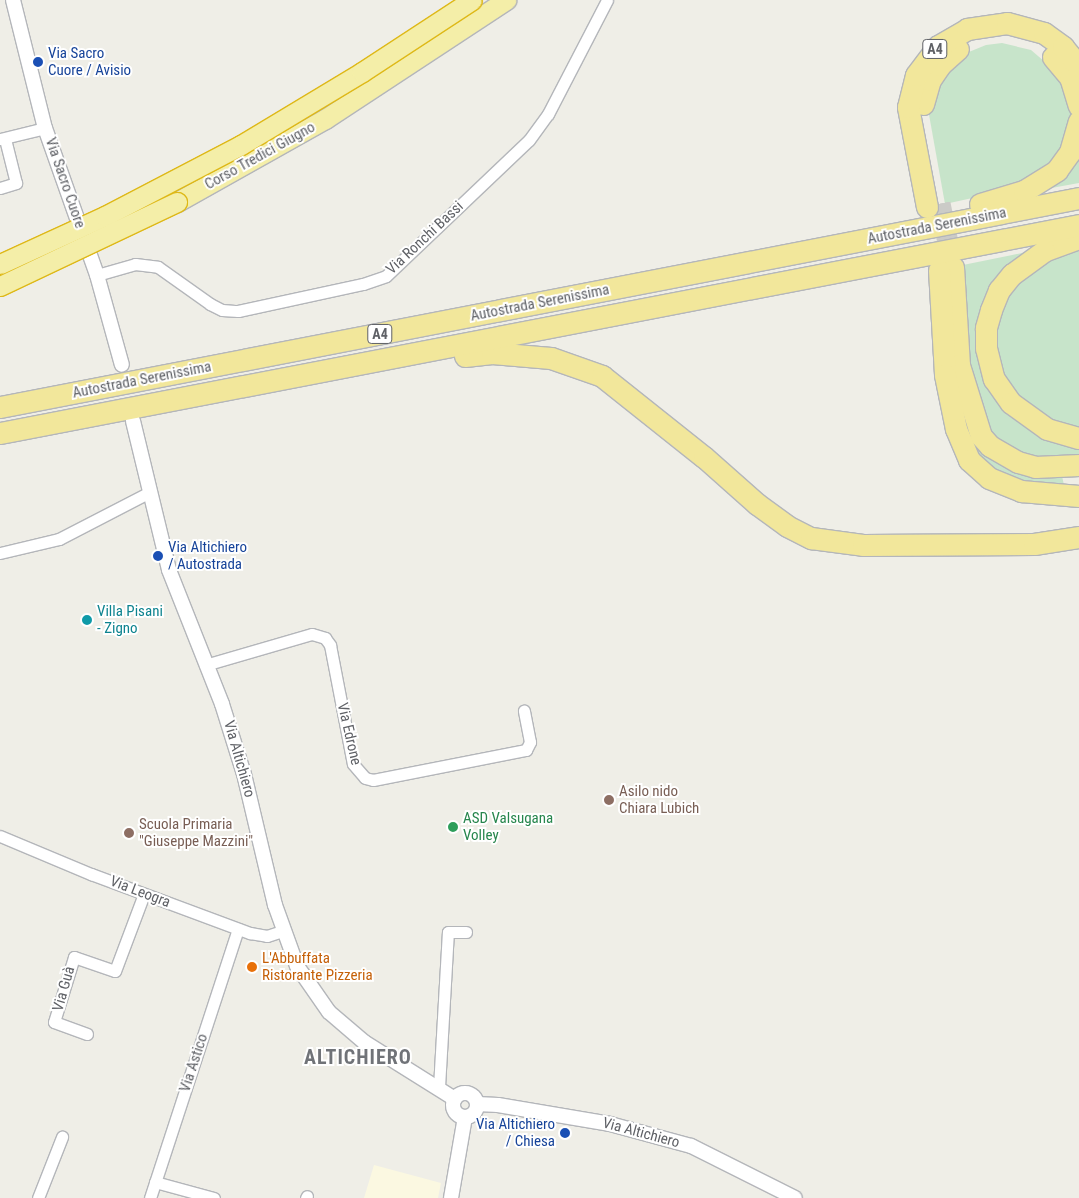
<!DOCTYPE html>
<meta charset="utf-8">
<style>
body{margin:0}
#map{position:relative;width:1079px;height:1198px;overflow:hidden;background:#efeee7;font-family:"Roboto Condensed",sans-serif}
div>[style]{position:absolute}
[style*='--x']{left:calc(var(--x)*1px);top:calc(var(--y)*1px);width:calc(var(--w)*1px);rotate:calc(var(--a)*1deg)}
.commercial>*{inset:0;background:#fbf8e1}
.green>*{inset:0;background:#c7e4ca}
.motorway-tunnel>*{height:21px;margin-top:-10.5px;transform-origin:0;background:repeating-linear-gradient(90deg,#cbcbc7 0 21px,transparent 0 32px)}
.roads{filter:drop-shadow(1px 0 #b4b6ba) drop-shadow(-1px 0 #b4b6ba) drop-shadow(0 1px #b4b6ba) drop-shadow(0 -1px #b4b6ba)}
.minor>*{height:11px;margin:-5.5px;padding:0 5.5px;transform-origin:5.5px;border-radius:5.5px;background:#fff}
.tertiary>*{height:14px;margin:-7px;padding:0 7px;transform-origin:7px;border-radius:7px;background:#fff}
.tertiary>.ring{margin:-7px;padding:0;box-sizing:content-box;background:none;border:14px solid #fff;border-radius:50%}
.trunk>*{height:19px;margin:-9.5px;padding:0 9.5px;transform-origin:9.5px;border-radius:9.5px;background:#f4eea8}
.motorway>*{height:21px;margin:-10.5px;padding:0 10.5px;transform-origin:10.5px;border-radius:10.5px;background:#f2e79b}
.bridges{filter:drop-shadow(1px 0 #deb818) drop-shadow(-1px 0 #deb818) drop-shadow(0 1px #deb818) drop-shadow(0 -1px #deb818)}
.trunk-bridge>*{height:19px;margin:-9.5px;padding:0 9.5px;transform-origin:9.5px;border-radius:9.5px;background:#f4eea8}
.dots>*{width:14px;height:14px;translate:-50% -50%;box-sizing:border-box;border:2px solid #fff;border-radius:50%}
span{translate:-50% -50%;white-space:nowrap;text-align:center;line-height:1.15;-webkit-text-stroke:4px #fff;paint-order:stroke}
.shield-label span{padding:1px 4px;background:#fff;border:1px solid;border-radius:4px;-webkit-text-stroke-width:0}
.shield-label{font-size:14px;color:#5f6166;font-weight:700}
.transit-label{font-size:15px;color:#164399}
.left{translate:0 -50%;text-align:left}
.right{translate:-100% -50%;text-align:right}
.street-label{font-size:15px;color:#5f6166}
.culture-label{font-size:15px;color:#0d838f}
.education-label{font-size:15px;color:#785e54}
.leisure-label{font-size:15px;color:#27864d}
.food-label{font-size:15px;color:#c56008}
.district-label{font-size:20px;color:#707378;font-weight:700;letter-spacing:1px}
</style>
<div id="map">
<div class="commercial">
<div style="clip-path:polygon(374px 1165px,441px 1183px,438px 1198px,364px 1198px)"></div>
</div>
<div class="green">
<div style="clip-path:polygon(1002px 43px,1031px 50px,1059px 74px,1073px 107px,1073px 125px,1060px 155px,1009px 190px,945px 204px,928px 109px,931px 96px,959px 56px,986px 45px)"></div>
<div style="clip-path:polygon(1079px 153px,1079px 183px,1046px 189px)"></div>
<div style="clip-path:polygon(1079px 246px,1079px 430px,1053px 423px,1009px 390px,993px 354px,1000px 303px,1028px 270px)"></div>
<div style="clip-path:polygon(1027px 252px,1016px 260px,984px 369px,1079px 443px,1079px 457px,1032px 461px,990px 438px,971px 394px,958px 266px)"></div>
<div style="clip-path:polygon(957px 393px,968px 427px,1062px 476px,1064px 485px,1027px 486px,976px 460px)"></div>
</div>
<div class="motorway-tunnel">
<div style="--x:940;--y:203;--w:65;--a:78.5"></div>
</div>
<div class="roads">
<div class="minor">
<div style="--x:0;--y:139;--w:46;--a:-13.7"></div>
<div style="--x:0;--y:188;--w:17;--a:-17"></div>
<div style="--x:16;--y:183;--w:45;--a:-104"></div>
<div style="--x:97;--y:275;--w:40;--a:-16"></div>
<div style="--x:135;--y:264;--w:23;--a:7"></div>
<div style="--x:158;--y:267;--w:64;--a:35.4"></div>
<div style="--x:210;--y:304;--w:13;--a:27"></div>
<div style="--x:222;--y:310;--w:16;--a:4"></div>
<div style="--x:238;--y:311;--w:128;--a:-12.2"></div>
<div style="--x:363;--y:284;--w:24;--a:-19"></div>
<div style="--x:386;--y:276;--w:197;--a:-43.6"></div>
<div style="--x:529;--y:140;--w:32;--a:-54"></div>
<div style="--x:548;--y:114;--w:128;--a:-62.6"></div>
<div style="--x:0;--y:553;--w:61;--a:-13.3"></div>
<div style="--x:59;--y:539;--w:102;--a:-27.3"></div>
<div style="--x:205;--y:665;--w:111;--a:-16.2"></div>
<div style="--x:312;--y:634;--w:14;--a:17"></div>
<div style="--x:325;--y:638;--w:9;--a:54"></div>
<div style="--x:330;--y:645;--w:121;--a:79.1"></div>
<div style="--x:353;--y:764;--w:18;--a:49"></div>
<div style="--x:365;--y:778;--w:8;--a:14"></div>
<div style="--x:373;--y:780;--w:156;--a:-11.1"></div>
<div style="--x:526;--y:750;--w:9;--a:-63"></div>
<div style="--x:530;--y:742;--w:32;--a:-101"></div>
<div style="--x:0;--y:836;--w:99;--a:22.7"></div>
<div style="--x:91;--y:874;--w:170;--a:20.4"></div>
<div style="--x:250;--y:933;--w:17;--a:10"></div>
<div style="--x:267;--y:936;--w:16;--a:-18"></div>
<div style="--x:87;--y:1034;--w:35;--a:-160"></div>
<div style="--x:54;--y:1022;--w:68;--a:-72.9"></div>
<div style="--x:74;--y:957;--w:43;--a:18.9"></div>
<div style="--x:115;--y:971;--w:82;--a:-69.4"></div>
<div style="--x:439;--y:1087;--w:155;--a:-86.7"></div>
<div style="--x:448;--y:932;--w:18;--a:0"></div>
<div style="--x:155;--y:1182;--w:61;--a:15.2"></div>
<div style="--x:38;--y:1198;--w:66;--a:-68.5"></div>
<div style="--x:150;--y:1198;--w:283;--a:-71.9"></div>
<div style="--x:306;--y:1198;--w:2;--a:-63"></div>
</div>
<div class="tertiary">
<div style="--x:13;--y:0;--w:132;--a:76"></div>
<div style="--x:45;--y:128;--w:156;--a:70.5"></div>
<div style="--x:97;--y:275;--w:93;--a:74.5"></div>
<div style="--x:133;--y:421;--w:153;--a:76.4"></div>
<div style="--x:169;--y:570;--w:144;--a:68.4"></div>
<div style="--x:222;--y:704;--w:73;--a:72.6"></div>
<div style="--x:244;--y:774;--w:135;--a:76.7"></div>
<div style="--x:275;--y:905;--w:65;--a:70.2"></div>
<div style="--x:297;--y:966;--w:56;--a:55.2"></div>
<div style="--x:329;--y:1012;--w:46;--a:40.6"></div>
<div style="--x:364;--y:1042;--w:107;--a:32.1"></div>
<div class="ring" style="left:453px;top:1093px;width:10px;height:10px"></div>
<div style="--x:477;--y:1104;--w:21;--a:3"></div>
<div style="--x:498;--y:1105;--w:114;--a:9.6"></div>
<div style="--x:610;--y:1124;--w:84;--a:15.2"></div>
<div style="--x:691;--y:1146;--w:116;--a:26.6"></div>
<div style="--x:451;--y:1198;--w:82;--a:-80.2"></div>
</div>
<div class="trunk">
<div style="--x:177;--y:202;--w:170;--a:-29.3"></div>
<div style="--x:325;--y:119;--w:217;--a:-33.3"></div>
</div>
<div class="motorway">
<div style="--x:1053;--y:57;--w:26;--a:50"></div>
<div style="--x:1070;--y:77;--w:30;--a:73"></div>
<div style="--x:923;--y:104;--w:25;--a:-74"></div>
<div style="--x:930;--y:80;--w:18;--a:-56"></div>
<div style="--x:940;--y:65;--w:24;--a:-42"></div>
<div style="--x:980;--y:204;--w:46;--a:-16.5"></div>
<div style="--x:1024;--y:191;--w:39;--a:-32"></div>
<div style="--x:1057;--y:170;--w:22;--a:-54"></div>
<div style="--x:1070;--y:152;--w:32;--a:-74"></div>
<div style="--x:927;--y:207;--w:102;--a:-100.8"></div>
<div style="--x:908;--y:107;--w:33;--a:-76"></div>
<div style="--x:916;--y:75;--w:36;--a:-53"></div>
<div style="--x:938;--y:46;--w:34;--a:-30"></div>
<div style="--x:967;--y:29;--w:40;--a:-8.5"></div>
<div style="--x:1007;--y:23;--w:38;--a:15"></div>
<div style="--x:1044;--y:33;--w:24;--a:36"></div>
<div style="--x:1063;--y:47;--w:25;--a:50"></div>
<div style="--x:1079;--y:238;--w:37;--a:160"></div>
<div style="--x:1044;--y:251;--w:39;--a:144"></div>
<div style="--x:1012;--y:274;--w:21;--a:129"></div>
<div style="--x:999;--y:290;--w:22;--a:112"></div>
<div style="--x:991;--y:310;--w:19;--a:106"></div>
<div style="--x:986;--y:328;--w:20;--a:90"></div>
<div style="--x:986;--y:348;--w:32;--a:76"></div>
<div style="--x:994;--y:379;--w:29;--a:55"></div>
<div style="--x:1011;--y:403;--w:44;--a:35.8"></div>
<div style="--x:1047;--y:429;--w:33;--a:16"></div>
<div style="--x:953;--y:267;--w:98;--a:86.5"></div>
<div style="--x:959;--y:365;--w:74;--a:72.8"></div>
<div style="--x:981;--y:436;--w:13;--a:48"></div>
<div style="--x:990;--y:446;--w:32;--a:30"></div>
<div style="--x:1018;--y:462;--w:18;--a:16"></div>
<div style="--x:1035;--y:467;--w:44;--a:-2.6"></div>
<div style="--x:939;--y:270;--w:105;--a:86.7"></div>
<div style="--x:945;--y:375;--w:55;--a:78.5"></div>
<div style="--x:956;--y:429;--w:34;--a:67"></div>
<div style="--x:969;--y:460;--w:27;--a:42"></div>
<div style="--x:989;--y:478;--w:35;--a:22"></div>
<div style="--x:1021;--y:491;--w:58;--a:4.9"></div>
<div style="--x:465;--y:356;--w:27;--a:-6"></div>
<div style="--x:492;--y:353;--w:59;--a:4.8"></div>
<div style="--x:551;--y:358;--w:54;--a:19.4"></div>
<div style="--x:602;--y:376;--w:130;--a:38.5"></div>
<div style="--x:704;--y:457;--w:71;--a:41.6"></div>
<div style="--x:757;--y:504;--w:37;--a:36"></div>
<div style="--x:787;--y:526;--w:27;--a:27"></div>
<div style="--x:811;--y:538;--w:52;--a:7.7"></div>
<div style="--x:863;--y:545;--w:171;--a:-0.3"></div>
<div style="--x:1034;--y:544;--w:46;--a:-8.8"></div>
<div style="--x:0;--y:407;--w:1099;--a:-10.96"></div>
<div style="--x:0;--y:433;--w:1099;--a:-10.91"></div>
</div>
</div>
<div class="bridges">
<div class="trunk-bridge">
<div style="--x:0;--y:264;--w:115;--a:-24.6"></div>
<div style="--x:105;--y:216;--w:153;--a:-27.6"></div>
<div style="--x:241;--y:145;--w:141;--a:-31.1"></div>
<div style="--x:362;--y:72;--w:131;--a:-33.2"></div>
<div style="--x:0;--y:286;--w:196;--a:-25.4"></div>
</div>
</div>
<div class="dots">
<div style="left:38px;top:62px;background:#1a4fb4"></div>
<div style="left:158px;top:556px;background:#1a4fb4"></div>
<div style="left:87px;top:620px;background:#0f9aa8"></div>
<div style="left:609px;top:800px;background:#8d6e63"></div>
<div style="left:453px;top:827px;background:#2e9e5b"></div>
<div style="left:129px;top:833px;background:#8d6e63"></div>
<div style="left:252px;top:967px;background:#e8710a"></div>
<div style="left:565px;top:1133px;background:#1a4fb4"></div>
</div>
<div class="shield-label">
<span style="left:935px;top:49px">A4</span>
<span style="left:380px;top:334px">A4</span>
</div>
<div class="transit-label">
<span class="left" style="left:48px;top:62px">Via Sacro<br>Cuore / Avisio</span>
<span class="left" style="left:168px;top:556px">Via Altichiero<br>/ Autostrada</span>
<span class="right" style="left:555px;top:1133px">Via Altichiero<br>/ Chiesa</span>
</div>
<div class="street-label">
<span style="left:260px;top:156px;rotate:-29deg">Corso Tredici Giugno</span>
<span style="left:65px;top:183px;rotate:71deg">Via Sacro Cuore</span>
<span style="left:937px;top:226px;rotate:-11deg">Autostrada Serenissima</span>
<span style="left:425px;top:238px;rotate:-43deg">Via Ronchi Bassi</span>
<span style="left:540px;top:303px;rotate:-11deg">Autostrada Serenissima</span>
<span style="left:142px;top:380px;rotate:-11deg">Autostrada Serenissima</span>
<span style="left:349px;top:734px;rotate:77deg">Via Edrone</span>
<span style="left:239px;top:759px;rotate:74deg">Via Altichiero</span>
<span style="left:140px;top:892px;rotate:21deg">Via Leogra</span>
<span style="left:64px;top:989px;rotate:-74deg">Via Guà</span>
<span style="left:194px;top:1063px;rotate:-72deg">Via Astico</span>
<span style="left:641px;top:1133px;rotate:15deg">Via Altichiero</span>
</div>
<div class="culture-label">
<span class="left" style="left:97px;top:620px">Villa Pisani<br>- Zigno</span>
</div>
<div class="education-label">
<span class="left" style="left:619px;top:800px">Asilo nido<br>Chiara Lubich</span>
<span class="left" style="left:139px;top:833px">Scuola Primaria<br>"Giuseppe Mazzini"</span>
</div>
<div class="leisure-label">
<span class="left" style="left:463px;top:827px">ASD Valsugana<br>Volley</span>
</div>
<div class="food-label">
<span class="left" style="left:262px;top:967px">L'Abbuffata<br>Ristorante Pizzeria</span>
</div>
<div class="district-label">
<span style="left:358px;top:1057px">ALTICHIERO</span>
</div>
</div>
